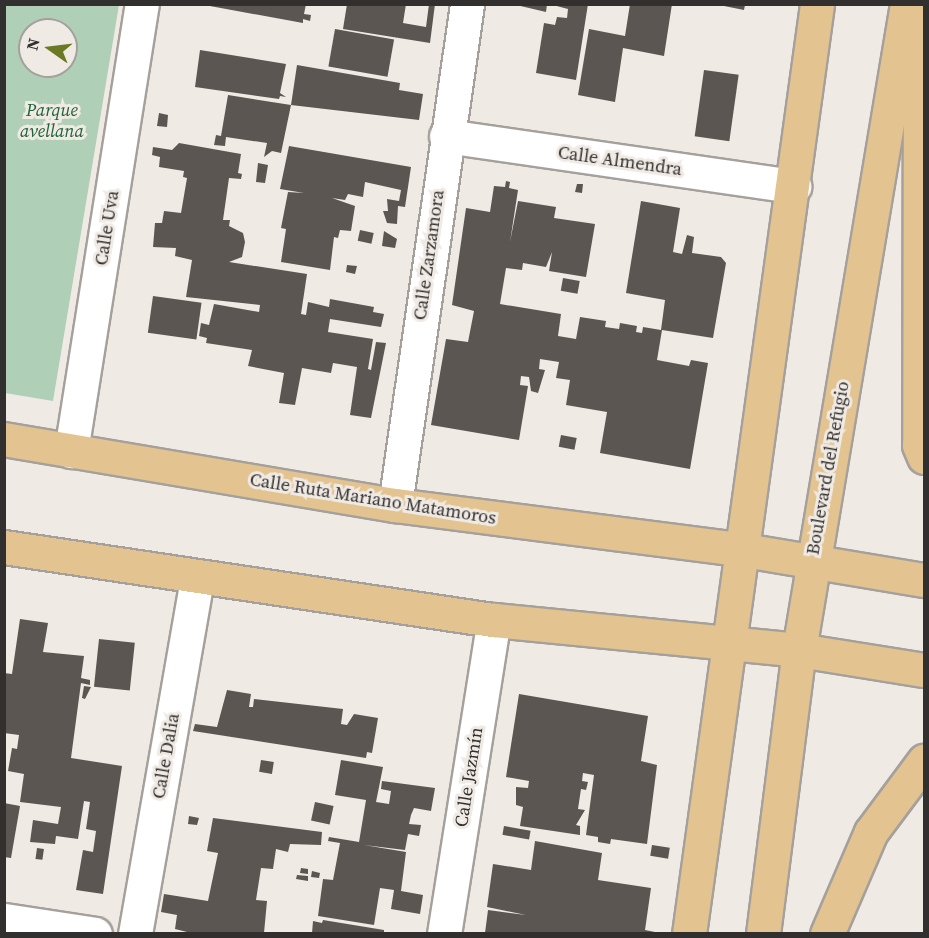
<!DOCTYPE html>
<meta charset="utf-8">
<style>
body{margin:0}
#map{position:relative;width:929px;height:938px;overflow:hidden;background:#f0eae5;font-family:"Source Serif 4",serif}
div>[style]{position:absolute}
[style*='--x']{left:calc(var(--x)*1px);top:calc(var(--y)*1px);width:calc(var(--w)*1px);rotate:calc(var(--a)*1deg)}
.green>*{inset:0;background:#b0cfb7}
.building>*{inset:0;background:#5b5651;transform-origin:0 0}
.roads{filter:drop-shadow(2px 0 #a5a09b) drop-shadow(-2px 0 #a5a09b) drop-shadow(0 2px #a5a09b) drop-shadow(0 -2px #a5a09b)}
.minor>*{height:33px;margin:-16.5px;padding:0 16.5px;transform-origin:16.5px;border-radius:16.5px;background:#fff}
.major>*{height:33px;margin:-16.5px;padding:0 16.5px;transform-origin:16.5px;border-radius:16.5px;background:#e3c490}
span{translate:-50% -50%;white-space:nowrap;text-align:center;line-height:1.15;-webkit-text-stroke:6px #f0eae5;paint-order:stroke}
.park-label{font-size:18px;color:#1f6439;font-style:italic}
.street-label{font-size:18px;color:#32302e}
.frame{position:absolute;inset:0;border:6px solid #32302e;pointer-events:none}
.north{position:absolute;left:18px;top:18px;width:60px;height:60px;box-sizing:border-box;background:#f0eae5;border:2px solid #a4a09c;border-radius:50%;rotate:284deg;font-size:16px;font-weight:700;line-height:24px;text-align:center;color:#32302e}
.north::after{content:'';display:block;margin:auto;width:21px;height:27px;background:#6b7824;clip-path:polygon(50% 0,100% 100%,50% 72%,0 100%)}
</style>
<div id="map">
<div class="green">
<div style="clip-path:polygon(evenodd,4px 5px,119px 5px,53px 401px,5px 393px,4px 5px,30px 30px,66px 30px,66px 66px,30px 66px,30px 30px)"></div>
</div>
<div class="building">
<div style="clip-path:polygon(199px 4px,306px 4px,304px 14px,311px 15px,310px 21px,303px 19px,303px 23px)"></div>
<div style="clip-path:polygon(347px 4px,406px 4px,403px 23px,426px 27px,429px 4px,435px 4px,430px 43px,343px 29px)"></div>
<div style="clip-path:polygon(512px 4px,547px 4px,546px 12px)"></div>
<div style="clip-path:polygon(549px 4px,588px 4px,576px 80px,536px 73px,544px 23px,555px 25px,557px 17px,567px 18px,568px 9px)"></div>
<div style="clip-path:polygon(630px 4px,672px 4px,664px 56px,623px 48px,615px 102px,578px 95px,589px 29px,625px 36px)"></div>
<div style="clip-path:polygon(719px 5px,745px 5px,744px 10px)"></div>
<div style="left:335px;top:29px;width:60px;height:38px;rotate:10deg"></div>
<div style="clip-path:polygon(200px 50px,286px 64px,280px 93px,286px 97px,280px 96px,279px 99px,195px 87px)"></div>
<div style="clip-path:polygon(297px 65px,400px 83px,399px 90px,423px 94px,419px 120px,291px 105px)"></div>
<div style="left:704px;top:70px;width:35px;height:67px;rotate:8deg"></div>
<div style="clip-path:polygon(228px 95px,291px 105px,281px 153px,272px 151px,264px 157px,267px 143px,226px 137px,225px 146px,214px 145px,216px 135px,221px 136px)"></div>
<div style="clip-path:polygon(159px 113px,168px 115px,167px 127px,157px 126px)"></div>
<div style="clip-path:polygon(179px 143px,241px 154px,238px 173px,242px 174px,241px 179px,229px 178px,223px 220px,230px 220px,229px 226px,243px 233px,245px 242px,242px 257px,229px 262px,307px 274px,301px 314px,306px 315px,308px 302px,329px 307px,330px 299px,374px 307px,373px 312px,384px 314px,381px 327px,330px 319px,328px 332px,373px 339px,368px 369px,371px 370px,376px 342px,386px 343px,371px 418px,350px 415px,357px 367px,333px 363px,331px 373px,302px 368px,295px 405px,279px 403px,284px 373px,248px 366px,252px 350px,206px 343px,207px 338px,199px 336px,201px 323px,209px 325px,214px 304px,259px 312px,260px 305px,186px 297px,192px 260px,175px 256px,176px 248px,153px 247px,155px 223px,162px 223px,164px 211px,181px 213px,187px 178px,183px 177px,184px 171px,159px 167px,160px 157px,152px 155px,153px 147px,172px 150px)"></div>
<div style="clip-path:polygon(289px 146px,411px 167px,405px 207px,398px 206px,397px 224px,387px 223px,383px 211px,388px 211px,387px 199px,399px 201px,401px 190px,365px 182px,363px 197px,348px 194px,345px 200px,332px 198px,355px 206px,351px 231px,340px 230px,338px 238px,334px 237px,330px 270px,281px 262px,286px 229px,281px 228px,288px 192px,304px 193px,280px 189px)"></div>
<div style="clip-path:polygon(258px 163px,268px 165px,265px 183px,256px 182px)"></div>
<div style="clip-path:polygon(506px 181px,510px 182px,509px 188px,518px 190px,510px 242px,518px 201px,556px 207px,554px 218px,595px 224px,586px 277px,549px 271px,552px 252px,546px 267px,523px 263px,522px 270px,506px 268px,500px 304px,561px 314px,558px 336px,576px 339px,580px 317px,606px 321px,605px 327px,619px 329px,620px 323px,637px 326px,636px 332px,642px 333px,643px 327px,661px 330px,665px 300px,626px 293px,641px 201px,680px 208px,673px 252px,682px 254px,687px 235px,694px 237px,692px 253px,721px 257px,726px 263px,713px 338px,662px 330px,657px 360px,689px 366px,691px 360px,708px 363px,690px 469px,600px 453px,607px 412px,566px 405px,570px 380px,556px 378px,559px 362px,540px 359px,539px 369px,545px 370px,538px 393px,531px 391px,529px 377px,521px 376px,520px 385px,528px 386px,519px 440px,431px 425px,446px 339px,468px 342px,474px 311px,452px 305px,466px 208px,490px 212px,494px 186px,505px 187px)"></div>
<div style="clip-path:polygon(577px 184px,583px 184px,582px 193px,575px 192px)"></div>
<div style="left:360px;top:230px;width:14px;height:11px;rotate:12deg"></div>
<div style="clip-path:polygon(384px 231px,397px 239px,395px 248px,382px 246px)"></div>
<div style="clip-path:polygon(347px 265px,357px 266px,355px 274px,346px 272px)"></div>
<div style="left:563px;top:278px;width:17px;height:13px;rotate:10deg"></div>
<div style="left:153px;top:296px;width:49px;height:37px;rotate:8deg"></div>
<div style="left:561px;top:435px;width:16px;height:12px;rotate:11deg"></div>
<div style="clip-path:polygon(20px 619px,48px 623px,43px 652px,84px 656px,81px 678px,90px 680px,90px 685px,81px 683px,71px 758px,122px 766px,103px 894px,76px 890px,83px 850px,93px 852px,96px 831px,86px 829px,90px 802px,84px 801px,78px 839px,56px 836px,55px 844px,30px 842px,33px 820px,58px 824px,61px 807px,20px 802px,24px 774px,8px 771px,12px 748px,17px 749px,19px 735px,4px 733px,4px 673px,12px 674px)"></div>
<div style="left:99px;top:639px;width:36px;height:48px;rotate:6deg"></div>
<div style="clip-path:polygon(84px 686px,91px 687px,85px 699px,82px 698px)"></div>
<div style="clip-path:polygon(227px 690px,251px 694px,249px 707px,253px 707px,254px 699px,343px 709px,341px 724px,347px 725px,354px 714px,378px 718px,372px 753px,367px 752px,366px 758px,193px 731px,195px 724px,217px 727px)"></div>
<div style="clip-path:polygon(519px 694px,648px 716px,641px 761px,657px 765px,647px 844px,611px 839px,610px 844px,598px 842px,598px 837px,586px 835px,594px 775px,583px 773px,582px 781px,588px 782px,586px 790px,581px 789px,578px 809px,585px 810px,576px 825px,580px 826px,580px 835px,520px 826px,523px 807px,516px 805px,516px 787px,528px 788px,529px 781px,506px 777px)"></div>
<div style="left:261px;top:760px;width:13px;height:12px;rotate:9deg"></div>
<div style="clip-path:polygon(341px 760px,383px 767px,376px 802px,389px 804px,391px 791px,381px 789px,382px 781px,435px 788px,431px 811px,414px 808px,411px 815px,409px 824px,421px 825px,419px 836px,408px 834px,405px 850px,364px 845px,406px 852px,401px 891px,423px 895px,420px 914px,391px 909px,394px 890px,380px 888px,374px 925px,318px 916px,323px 879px,333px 880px,340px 843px,328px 841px,329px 837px,359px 842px,366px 800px,335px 795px)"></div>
<div style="left:315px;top:802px;width:19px;height:19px;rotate:12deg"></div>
<div style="clip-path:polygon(4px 803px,20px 806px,11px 858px,4px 857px)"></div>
<div style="clip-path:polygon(189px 816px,199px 818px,197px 825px,188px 824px)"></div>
<div style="clip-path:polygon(213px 818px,322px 832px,321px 845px,290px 844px,288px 852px,276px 849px,273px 869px,261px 868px,256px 900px,267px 901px,264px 933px,191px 933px,175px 929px,177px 915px,161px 912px,164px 894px,208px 901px,218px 853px,207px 851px)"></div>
<div style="left:504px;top:826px;width:27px;height:9px;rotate:10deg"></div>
<div style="clip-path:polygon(535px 841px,602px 853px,598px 880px,651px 888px,645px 930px,660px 933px,485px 933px,488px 910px,526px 915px,487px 907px,493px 864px,531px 870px)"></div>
<div style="left:652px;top:845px;width:18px;height:11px;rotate:9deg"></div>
<div style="left:37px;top:848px;width:7px;height:11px;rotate:8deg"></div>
<div style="clip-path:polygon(301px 868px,308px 869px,308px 874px,300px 873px)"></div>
<div style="clip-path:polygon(312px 871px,320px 873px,319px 878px,311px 877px)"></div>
<div style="clip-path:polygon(297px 875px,308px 876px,308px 881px,296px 879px)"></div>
<div style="clip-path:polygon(323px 920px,384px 930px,384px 933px,312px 933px,313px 921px,322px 923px)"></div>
</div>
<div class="roads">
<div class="minor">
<div style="--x:446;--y:136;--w:352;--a:8.2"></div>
<div style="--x:71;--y:451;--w:453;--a:-81"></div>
<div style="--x:395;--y:505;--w:506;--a:-81.82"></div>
<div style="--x:4;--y:920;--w:92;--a:8.7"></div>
<div style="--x:135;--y:934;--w:361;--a:-80.1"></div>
<div style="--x:444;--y:934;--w:318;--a:-81"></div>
</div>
<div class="major">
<div style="--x:920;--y:22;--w:423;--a:90.1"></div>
<div style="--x:919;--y:445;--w:13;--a:67"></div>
<div style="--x:4;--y:439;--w:397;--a:9.6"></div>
<div style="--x:395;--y:505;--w:352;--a:7.3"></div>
<div style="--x:744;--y:550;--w:182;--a:9.5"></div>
<div style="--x:4;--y:547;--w:495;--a:8.5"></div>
<div style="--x:494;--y:620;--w:306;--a:5.6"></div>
<div style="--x:799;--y:650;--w:127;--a:9.1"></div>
<div style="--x:689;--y:934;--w:939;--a:-82.16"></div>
<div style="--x:763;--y:934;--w:286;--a:-82.8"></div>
<div style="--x:799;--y:650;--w:655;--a:-80.51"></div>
<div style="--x:827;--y:934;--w:111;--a:-66.7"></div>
<div style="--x:871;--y:832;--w:89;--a:-53.3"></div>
</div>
</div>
<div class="park-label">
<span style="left:52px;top:121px">Parque<br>avellana</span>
</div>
<div class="street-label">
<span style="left:620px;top:161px;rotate:8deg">Calle Almendra</span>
<span style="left:107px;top:228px;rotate:-81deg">Calle Uva</span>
<span style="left:429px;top:255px;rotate:-82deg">Calle Zarzamora</span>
<span style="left:828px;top:468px;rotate:-80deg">Boulevard del Refugio</span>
<span style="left:373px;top:499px;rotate:9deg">Calle Ruta Mariano Matamoros</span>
<span style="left:166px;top:756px;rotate:-80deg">Calle Dalia</span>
<span style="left:469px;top:777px;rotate:-81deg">Calle Jazmín</span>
</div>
<div class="frame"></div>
<div class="north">N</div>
</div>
